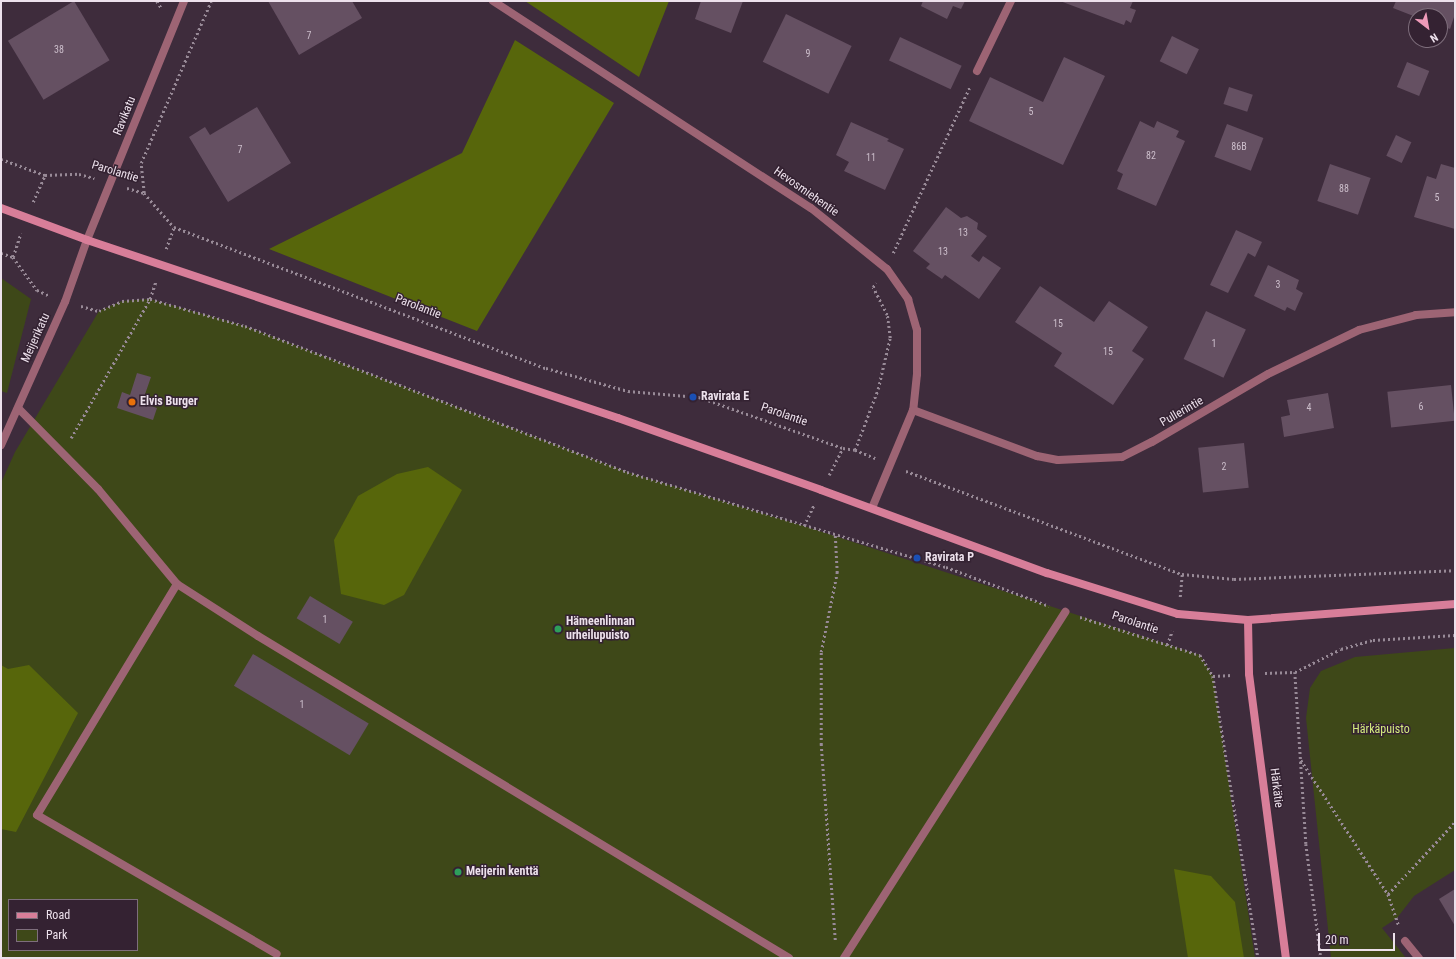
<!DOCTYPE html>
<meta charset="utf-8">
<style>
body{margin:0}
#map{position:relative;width:1456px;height:959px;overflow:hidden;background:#3e2c3c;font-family:"Roboto Condensed",sans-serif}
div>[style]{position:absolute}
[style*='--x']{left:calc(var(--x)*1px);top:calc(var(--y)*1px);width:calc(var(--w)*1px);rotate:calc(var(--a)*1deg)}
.green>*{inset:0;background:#3e4818}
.forest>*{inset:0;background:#57660b}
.building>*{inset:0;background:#655062;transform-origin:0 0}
.path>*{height:2.5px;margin-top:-1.25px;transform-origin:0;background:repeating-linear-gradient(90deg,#988a97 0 2px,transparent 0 5px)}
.service>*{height:8px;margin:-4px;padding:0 4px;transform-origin:4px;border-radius:4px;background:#9d6474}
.minor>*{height:8px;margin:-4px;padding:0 4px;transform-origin:4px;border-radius:4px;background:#9d6474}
.tertiary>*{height:8px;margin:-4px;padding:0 4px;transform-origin:4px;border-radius:4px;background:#9d6474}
.secondary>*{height:8px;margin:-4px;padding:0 4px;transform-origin:4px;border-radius:4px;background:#d87e99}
.dots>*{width:11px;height:11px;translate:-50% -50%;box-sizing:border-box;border:2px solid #342232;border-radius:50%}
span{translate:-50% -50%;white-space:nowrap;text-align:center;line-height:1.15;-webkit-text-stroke:3px #342232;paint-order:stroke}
.number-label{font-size:10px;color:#cbbdca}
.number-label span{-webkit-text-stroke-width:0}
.street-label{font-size:12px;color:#ede1ec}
.poi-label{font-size:12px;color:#ede1ec;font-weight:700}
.left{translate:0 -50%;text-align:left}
.park-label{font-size:12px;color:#d5ed7e}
.frame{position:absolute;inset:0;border:2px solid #ede1ec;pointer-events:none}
.legend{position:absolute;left:8px;top:899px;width:130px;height:52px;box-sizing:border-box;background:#342232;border:1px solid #7e6e7c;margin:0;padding:5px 7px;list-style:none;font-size:12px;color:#ede1ec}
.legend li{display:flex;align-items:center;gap:8px;height:20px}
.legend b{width:20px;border:1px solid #7e6e7c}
.north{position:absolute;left:1408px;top:8px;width:40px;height:40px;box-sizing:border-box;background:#342232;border:1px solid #7e6e7c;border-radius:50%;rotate:149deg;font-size:11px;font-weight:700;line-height:16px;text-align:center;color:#ede1ec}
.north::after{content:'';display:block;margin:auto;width:14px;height:18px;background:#ef9ab9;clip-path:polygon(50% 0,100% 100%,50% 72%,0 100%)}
.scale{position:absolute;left:1318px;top:933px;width:77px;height:18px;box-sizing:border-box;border:2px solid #ede1ec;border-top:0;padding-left:5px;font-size:12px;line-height:14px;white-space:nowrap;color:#ede1ec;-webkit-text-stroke:3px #342232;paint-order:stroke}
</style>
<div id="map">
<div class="green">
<div style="clip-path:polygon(1px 278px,31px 299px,7px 393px,1px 391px)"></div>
<div style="clip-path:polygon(evenodd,150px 299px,245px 326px,627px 472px,804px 526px,1200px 655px,1213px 676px,1255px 958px,1px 958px,1px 483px,15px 452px,99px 311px,122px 301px,150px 299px,9px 900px,137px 900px,137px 950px,9px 950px,9px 900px)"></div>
<div style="clip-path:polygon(1455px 648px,1455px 870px,1414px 896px,1397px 918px,1382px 928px,1406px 958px,1331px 958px,1306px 718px,1310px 688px,1321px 671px,1355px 657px)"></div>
</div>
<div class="forest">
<div style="clip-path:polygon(525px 1px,669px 1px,639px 77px)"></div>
<div style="clip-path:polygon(515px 40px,614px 103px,477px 331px,269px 249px,462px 153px)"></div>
<div style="clip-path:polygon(428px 467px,462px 490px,404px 595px,384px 605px,341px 594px,334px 540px,358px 496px,397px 474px)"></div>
<div style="clip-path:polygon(1px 665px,8px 669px,29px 665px,78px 713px,16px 832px,1px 829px)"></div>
<div style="clip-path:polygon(1174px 869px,1211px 876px,1235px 902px,1244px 958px,1188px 958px)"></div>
</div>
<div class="building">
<div style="left:74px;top:1px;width:69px;height:77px;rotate:59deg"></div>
<div style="clip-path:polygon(268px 1px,352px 1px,362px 18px,299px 55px)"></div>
<div style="clip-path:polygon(701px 1px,743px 1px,731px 33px,695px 19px)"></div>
<div style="clip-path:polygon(923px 1px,965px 1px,961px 9px,953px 6px,947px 19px,921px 6px)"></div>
<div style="clip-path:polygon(1060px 1px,1133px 1px,1130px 8px,1136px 10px,1131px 23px,1126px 20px,1124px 25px)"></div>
<div style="clip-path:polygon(1396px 1px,1455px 1px,1455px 14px,1450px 29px,1440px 25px,1440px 16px,1416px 17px,1393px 8px)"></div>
<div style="left:786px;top:14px;width:73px;height:53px;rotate:26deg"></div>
<div style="left:1172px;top:36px;width:30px;height:28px;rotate:26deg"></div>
<div style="left:900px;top:37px;width:68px;height:26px;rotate:25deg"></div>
<div style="clip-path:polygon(1064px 57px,1105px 76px,1063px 165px,969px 121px,990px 77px,1043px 102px)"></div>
<div style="left:1407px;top:62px;width:24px;height:27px;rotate:22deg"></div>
<div style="left:1229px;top:87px;width:25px;height:18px;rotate:18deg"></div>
<div style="clip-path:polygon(257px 107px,291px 163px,228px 202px,189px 137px,205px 127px,210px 135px)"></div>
<div style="clip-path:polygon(1140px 121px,1154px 128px,1157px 121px,1179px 131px,1176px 137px,1185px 141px,1156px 206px,1117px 189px,1123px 174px,1117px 171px)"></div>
<div style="clip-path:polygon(851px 122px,889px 139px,887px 141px,904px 149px,885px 190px,844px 171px,849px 162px,836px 155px)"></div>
<div style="left:1227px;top:124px;width:39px;height:35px;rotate:21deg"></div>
<div style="left:1396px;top:135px;width:17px;height:23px;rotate:25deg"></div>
<div style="left:1330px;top:164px;width:43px;height:39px;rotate:19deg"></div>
<div style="clip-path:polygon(1441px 164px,1455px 168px,1455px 229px,1414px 217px,1427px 176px,1436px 179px)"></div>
<div style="clip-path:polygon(946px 207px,961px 218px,967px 216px,978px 223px,977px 229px,987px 236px,971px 256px,979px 262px,983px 256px,1001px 268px,979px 299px,945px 275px,942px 279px,926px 268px,930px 264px,913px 251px)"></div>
<div style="clip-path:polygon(1236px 230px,1262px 242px,1255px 257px,1248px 253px,1228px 293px,1210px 285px)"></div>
<div style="clip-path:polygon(1268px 265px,1299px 280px,1296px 289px,1303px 293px,1295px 311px,1287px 307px,1285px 311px,1254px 296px)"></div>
<div style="clip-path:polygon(1040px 286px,1094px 322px,1109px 301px,1148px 327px,1132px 351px,1144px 359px,1113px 405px,1054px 366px,1062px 353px,1015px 322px)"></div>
<div style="left:1206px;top:311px;width:44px;height:53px;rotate:25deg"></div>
<div style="clip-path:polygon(137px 373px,151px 377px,142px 403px,157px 408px,153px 420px,117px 408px,122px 392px,130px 395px)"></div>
<div style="left:1451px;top:385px;width:36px;height:64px;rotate:84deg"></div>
<div style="clip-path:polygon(1328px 393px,1334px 428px,1284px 437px,1281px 417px,1290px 415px,1287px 400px)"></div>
<div style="left:1244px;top:443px;width:45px;height:46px;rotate:84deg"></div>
<div style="left:310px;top:596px;width:50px;height:26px;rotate:31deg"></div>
<div style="left:253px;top:654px;width:135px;height:37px;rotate:31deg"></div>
<div style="clip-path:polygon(1455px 889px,1455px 926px,1439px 899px)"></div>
</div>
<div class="path">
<div style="--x:157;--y:1;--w:9;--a:58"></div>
<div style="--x:1;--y:159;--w:47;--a:20"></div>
<div style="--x:45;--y:175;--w:34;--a:-2"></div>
<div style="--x:79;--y:174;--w:16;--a:15"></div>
<div style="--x:127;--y:188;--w:18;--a:16"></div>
<div style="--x:144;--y:193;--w:45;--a:48.6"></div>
<div style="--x:174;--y:227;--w:398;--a:20.8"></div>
<div style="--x:546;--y:368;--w:85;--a:15.7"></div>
<div style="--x:628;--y:391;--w:71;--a:4.8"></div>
<div style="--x:699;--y:397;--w:153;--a:19.5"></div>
<div style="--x:144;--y:193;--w:30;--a:-96"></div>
<div style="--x:141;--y:163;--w:176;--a:-66.6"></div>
<div style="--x:33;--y:202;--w:30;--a:-66"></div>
<div style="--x:166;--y:249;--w:23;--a:-70"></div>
<div style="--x:1;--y:253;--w:13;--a:18"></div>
<div style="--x:13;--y:257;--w:41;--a:54"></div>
<div style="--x:37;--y:290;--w:14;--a:25"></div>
<div style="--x:893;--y:253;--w:184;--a:-65.2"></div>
<div style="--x:13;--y:257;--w:25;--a:-72"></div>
<div style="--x:81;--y:306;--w:19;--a:16"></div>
<div style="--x:99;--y:311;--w:25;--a:-23"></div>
<div style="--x:122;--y:301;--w:28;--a:-4"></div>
<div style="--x:150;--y:299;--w:99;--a:15.9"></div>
<div style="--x:245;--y:326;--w:409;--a:20.9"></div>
<div style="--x:627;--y:472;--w:333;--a:16.6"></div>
<div style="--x:946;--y:567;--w:110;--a:20.7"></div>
<div style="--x:71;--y:438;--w:160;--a:-60.4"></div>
<div style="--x:150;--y:299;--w:19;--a:-72"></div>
<div style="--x:855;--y:450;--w:65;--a:-69.3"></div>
<div style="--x:878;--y:389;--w:52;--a:-76.8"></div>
<div style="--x:890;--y:338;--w:23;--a:-97"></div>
<div style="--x:887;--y:315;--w:31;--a:-117"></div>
<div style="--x:873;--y:287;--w:5;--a:-53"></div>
<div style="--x:906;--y:471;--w:295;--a:20.5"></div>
<div style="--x:1182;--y:574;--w:52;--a:5.5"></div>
<div style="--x:1234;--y:579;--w:221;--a:-2.3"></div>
<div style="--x:829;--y:475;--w:30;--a:-63"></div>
<div style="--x:843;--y:448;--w:12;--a:9"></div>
<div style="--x:855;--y:450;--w:22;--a:22"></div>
<div style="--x:804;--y:526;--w:23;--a:-65"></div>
<div style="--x:1180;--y:597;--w:23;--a:-85"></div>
<div style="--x:1080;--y:617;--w:126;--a:17.6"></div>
<div style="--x:1200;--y:655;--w:25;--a:58"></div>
<div style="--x:1213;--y:676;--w:286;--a:80.9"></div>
<div style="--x:1167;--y:645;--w:15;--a:-70"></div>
<div style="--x:1295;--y:672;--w:172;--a:86.3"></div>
<div style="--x:1306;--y:844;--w:115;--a:82.5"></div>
<div style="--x:1265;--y:673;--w:30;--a:-2"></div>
<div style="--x:1295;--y:672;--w:51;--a:-26.6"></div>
<div style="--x:1341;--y:649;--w:33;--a:-16"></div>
<div style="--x:1373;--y:640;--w:82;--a:-3.5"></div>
<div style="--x:1213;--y:676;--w:19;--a:-3"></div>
<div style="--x:1301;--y:760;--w:160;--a:57"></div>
<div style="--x:1388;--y:894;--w:34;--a:71"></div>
<div style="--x:1388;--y:894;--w:98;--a:-47.1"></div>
<div style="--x:835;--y:940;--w:196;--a:-94.1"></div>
<div style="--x:821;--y:745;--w:93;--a:-90"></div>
<div style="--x:821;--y:652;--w:81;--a:-78.6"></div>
<div style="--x:837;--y:573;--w:38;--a:-93"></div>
</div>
<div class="service">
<div style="--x:18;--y:408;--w:114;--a:45.4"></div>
<div style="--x:98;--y:489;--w:124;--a:50.3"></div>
<div style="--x:177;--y:584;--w:270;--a:121.2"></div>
<div style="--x:37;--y:815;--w:277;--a:30.1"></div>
<div style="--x:177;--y:584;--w:96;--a:32.7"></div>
<div style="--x:258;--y:636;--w:621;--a:31.23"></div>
<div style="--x:844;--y:958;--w:411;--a:-57.4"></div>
</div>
<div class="minor">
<div style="--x:493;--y:1;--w:379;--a:33.1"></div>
<div style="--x:811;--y:208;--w:97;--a:38.8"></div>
<div style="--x:887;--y:269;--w:37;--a:55"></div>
<div style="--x:908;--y:299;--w:32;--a:74"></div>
<div style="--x:917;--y:330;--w:44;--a:90"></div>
<div style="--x:917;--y:374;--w:36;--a:96"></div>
<div style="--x:913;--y:410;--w:106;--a:112.7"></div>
<div style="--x:977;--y:71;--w:78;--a:-64.1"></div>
<div style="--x:913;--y:410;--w:132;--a:20.4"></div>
<div style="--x:1037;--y:456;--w:21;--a:11"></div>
<div style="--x:1058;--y:460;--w:64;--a:-2.7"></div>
<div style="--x:1122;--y:457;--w:34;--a:-27"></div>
<div style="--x:1152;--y:442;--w:134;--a:-30.4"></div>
<div style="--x:1268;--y:374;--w:101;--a:-25.8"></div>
<div style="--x:1359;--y:330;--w:59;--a:-14.7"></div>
<div style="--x:1416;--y:315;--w:39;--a:-4"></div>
<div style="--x:1;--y:445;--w:157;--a:-65.9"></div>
<div style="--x:65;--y:302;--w:66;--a:-70.5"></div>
<div style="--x:1405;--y:941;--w:22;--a:51"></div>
</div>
<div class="tertiary">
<div style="--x:87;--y:240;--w:258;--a:-67.9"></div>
</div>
<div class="secondary">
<div style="--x:1;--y:208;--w:92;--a:20.4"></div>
<div style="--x:87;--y:240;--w:560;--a:18.53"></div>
<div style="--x:618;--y:418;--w:215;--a:19.5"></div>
<div style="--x:821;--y:490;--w:241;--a:20.2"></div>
<div style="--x:1047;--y:573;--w:137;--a:17.4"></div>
<div style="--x:1178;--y:614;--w:70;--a:4.9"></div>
<div style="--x:1248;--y:620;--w:208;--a:-4.4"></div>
<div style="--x:1248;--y:620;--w:54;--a:88.9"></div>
<div style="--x:1249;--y:674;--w:286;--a:82.6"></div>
</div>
<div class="dots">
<div style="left:693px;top:397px;background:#1a4fb4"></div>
<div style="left:132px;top:402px;background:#e8710a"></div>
<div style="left:917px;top:558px;background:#1a4fb4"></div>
<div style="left:558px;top:629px;background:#2e9e5b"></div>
<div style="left:458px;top:872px;background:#2e9e5b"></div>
</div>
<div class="number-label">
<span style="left:309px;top:36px">7</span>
<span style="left:59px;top:50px">38</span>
<span style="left:808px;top:54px">9</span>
<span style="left:1031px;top:112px">5</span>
<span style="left:1239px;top:147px">86B</span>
<span style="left:240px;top:150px">7</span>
<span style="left:1151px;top:156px">82</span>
<span style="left:871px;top:158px">11</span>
<span style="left:1344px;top:189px">88</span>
<span style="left:1437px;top:198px">5</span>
<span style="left:963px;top:233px">13</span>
<span style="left:943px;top:252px">13</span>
<span style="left:1278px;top:285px">3</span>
<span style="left:1058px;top:324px">15</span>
<span style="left:1214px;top:344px">1</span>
<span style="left:1108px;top:352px">15</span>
<span style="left:1421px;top:407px">6</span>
<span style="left:1309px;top:408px">4</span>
<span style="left:1224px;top:467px">2</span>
<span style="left:325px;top:620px">1</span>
<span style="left:302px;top:705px">1</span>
</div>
<div class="street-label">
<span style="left:125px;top:116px;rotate:-68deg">Ravikatu</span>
<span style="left:115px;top:172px;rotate:17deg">Parolantie</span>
<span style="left:806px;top:192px;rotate:35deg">Hevosmiehentie</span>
<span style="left:418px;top:307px;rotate:21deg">Parolantie</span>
<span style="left:36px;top:338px;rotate:-66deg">Meijerikatu</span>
<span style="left:1182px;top:412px;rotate:-30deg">Pullerintie</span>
<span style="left:784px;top:415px;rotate:19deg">Parolantie</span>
<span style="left:1135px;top:623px;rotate:18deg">Parolantie</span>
<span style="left:1276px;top:788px;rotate:83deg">Härkätie</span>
</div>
<div class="poi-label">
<span class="left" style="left:701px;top:397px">Ravirata E</span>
<span class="left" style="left:140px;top:402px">Elvis Burger</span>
<span class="left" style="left:925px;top:558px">Ravirata P</span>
<span class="left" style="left:566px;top:629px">Hämeenlinnan<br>urheilupuisto</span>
<span class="left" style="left:466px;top:872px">Meijerin kenttä</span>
</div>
<div class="park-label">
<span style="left:1381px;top:730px">Härkäpuisto</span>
</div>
<div class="frame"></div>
<ul class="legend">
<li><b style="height:5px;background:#d87e99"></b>Road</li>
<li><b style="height:11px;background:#3e4818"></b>Park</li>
</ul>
<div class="north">N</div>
<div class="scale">20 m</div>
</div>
